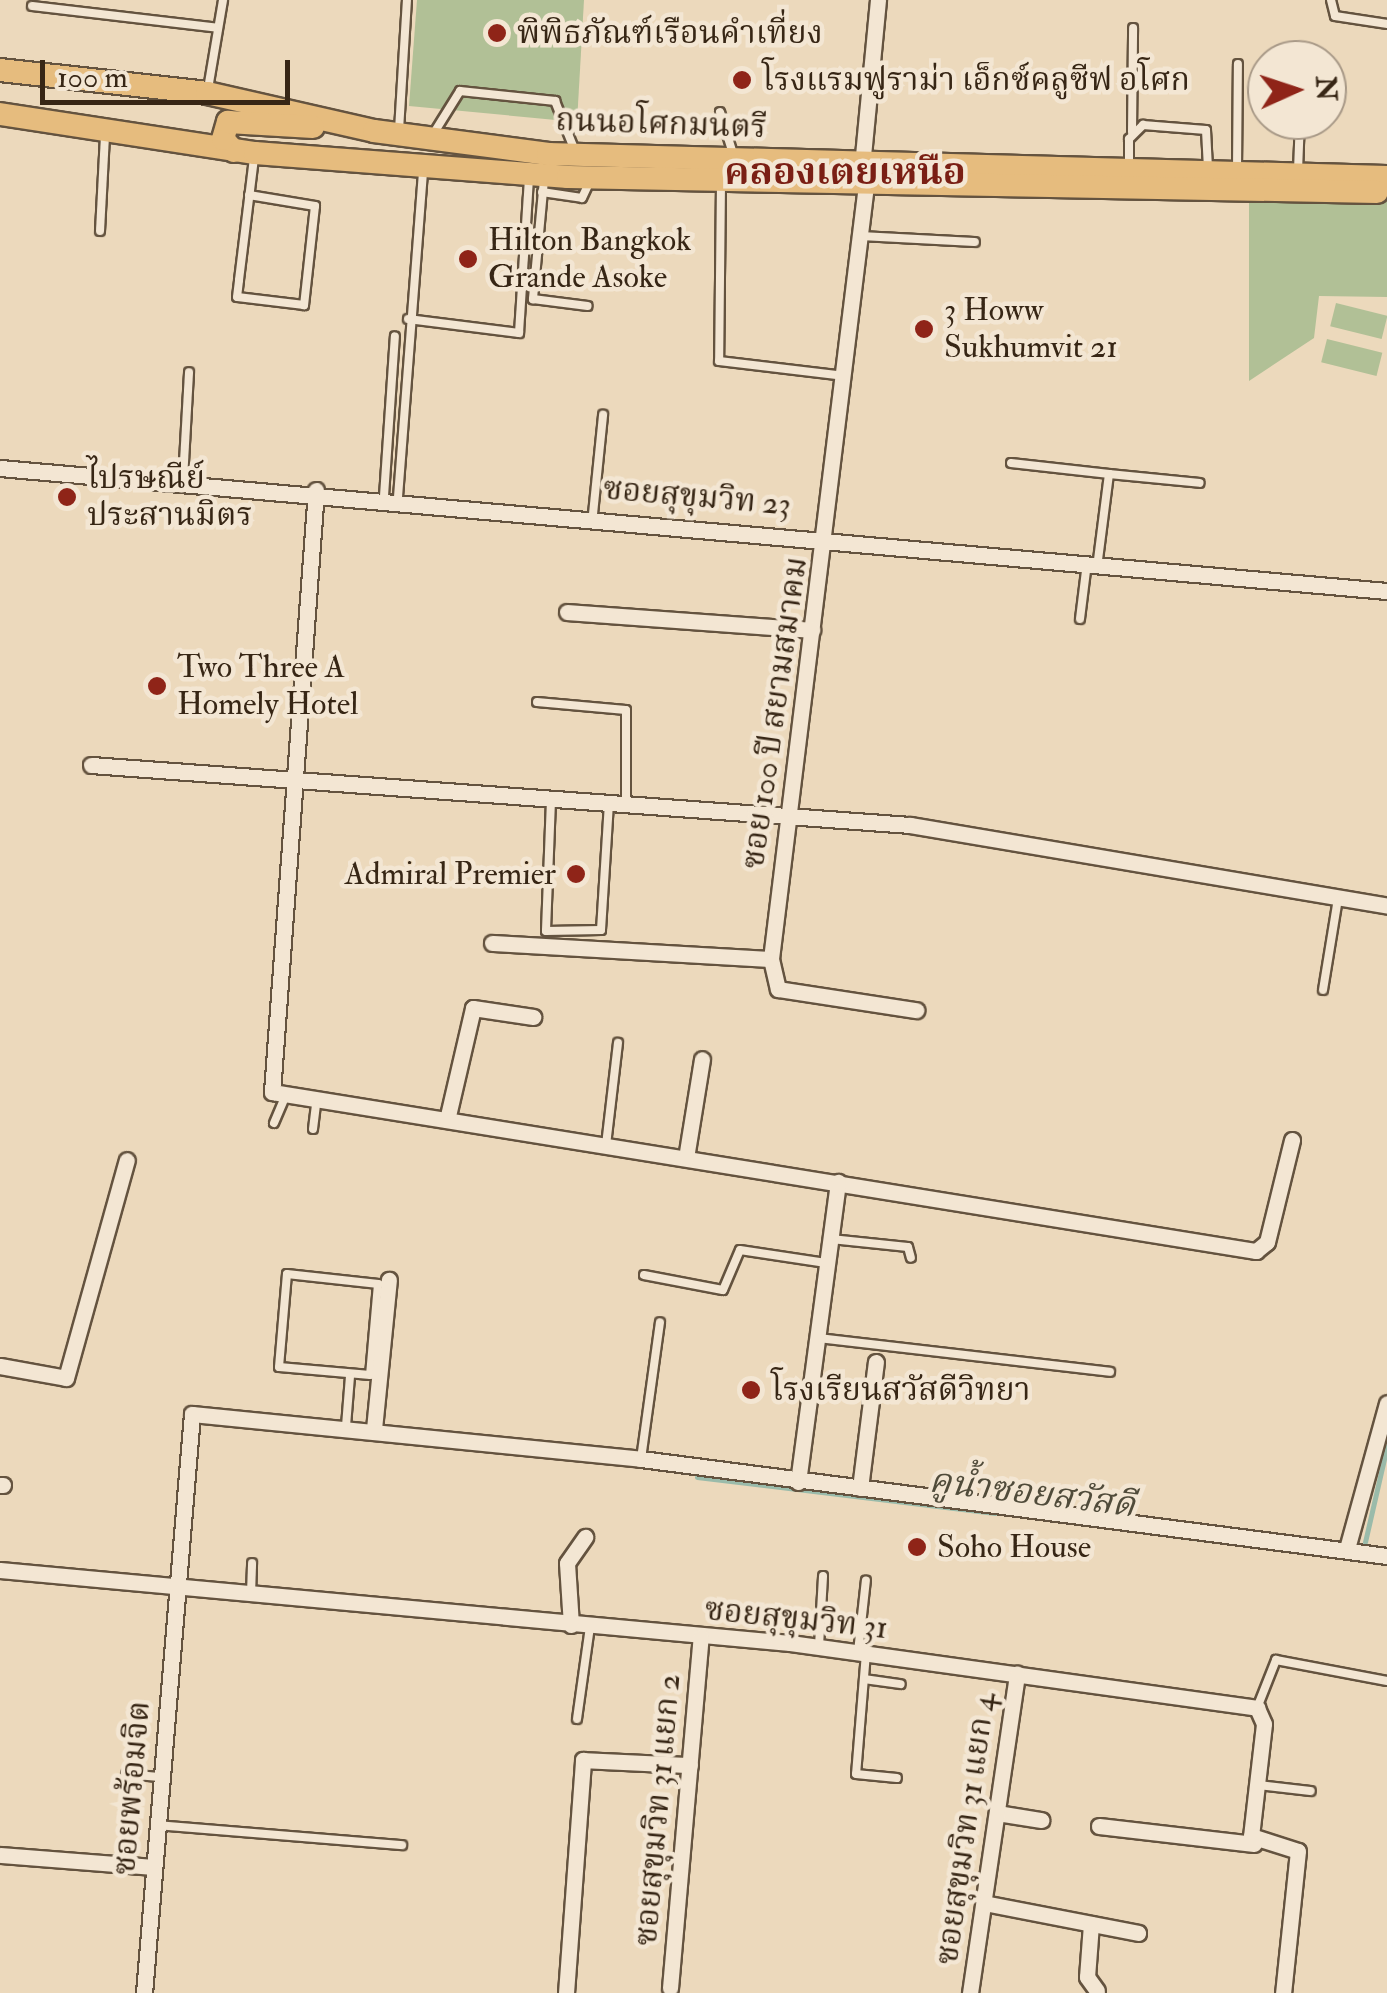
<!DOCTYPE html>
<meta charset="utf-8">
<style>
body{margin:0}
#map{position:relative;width:1387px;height:1993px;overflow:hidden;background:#ecd9bc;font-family:"IM FELL Double Pica","Noto Serif Thai",serif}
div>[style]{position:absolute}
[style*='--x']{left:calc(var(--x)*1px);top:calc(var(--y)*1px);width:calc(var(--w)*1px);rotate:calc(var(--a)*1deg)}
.green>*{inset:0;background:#b1c096;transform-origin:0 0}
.stream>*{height:5px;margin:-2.5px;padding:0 2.5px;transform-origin:2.5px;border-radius:2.5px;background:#9abbaa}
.roads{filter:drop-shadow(2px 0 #64533f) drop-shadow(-2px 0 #64533f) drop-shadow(0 2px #64533f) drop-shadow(0 -2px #64533f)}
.service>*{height:8px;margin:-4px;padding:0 4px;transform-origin:4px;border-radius:4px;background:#f3e6d3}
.minor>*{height:15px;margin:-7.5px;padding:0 7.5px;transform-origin:7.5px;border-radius:7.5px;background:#f3e6d3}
.primary>*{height:22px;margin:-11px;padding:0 11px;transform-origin:11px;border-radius:11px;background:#e6bc7e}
.dots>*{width:28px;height:28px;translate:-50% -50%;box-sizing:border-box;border:5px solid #f3e6d3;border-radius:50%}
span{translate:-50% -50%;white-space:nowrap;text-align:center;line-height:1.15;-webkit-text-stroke:9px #f3e6d3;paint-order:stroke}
.poi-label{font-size:32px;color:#372615}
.left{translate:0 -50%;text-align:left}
.right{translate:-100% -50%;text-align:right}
.street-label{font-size:32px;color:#372615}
.water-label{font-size:35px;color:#504b3a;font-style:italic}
.quarter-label{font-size:38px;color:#7a1f14;font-weight:700}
.north{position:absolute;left:1247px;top:40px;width:100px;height:100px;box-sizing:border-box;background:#f3e6d3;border:2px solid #a89987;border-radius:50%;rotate:87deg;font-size:28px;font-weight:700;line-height:40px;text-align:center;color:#372615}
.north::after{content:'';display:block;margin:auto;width:35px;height:45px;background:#8f2418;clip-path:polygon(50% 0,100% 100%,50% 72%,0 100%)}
.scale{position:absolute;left:40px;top:60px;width:250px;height:45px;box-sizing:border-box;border:5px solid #372615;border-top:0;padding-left:12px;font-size:30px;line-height:35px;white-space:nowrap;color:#372615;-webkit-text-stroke:8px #f3e6d3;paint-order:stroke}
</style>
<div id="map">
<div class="green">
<div style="clip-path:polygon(417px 0,584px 0,577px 122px,409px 106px)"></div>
<div style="clip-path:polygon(1249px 199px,1387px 202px,1387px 297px,1319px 296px,1314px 338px,1249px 381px)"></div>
<div style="left:1336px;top:303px;width:53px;height:24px;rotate:14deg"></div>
<div style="left:1327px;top:339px;width:57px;height:24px;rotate:14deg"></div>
</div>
<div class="stream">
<div style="--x:697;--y:1477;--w:300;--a:6.9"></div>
<div style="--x:1170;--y:1535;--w:193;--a:7.2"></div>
<div style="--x:1365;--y:1542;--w:98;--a:-77.1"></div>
</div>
<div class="roads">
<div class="service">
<div style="--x:1331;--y:0;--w:16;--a:76"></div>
<div style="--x:1335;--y:16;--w:53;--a:8.7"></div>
<div style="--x:32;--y:6;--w:187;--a:6.7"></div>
<div style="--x:208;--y:89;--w:90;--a:-80.4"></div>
<div style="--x:720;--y:112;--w:47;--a:72.7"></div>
<div style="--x:399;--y:130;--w:130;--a:-86.5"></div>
<div style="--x:1132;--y:132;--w:104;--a:-89.4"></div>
<div style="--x:432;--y:136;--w:53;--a:-58.1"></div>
<div style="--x:460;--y:91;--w:96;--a:6"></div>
<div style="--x:555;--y:101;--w:54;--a:68.2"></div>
<div style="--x:1129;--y:168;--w:29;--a:-90"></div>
<div style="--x:1129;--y:139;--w:20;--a:-45"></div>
<div style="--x:1143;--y:125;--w:63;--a:4.5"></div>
<div style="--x:1206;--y:130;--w:39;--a:87"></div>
<div style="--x:1237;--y:169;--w:105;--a:-89.5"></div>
<div style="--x:1298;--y:171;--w:51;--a:-87.8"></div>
<div style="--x:544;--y:180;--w:120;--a:95.3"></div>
<div style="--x:533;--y:299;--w:55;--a:7.3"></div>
<div style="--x:721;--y:183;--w:178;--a:90.6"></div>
<div style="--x:719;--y:361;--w:127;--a:6.8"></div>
<div style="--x:542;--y:192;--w:40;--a:8.5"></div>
<div style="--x:582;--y:198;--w:17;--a:-65"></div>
<div style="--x:249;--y:195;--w:67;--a:9.5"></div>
<div style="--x:315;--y:206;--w:100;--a:96.3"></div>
<div style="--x:304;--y:305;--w:67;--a:-173.2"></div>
<div style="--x:237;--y:297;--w:17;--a:-83"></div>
<div style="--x:239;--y:280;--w:123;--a:-83"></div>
<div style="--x:100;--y:231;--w:95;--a:-87"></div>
<div style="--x:860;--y:236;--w:115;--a:3"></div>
<div style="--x:408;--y:319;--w:112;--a:7.2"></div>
<div style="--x:519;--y:333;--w:156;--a:-86.3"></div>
<div style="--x:1011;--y:463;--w:99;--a:6.4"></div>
<div style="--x:1109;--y:474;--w:87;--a:97.3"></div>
<div style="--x:1109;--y:474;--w:91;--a:5.6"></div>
<div style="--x:183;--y:480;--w:108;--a:-86.8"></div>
<div style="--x:384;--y:496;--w:160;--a:-86.1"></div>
<div style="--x:398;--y:497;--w:327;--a:-85.6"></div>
<div style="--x:593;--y:514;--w:100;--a:-84.2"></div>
<div style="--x:1080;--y:619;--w:56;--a:-82.9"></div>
<div style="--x:537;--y:702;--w:89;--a:5.1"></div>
<div style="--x:626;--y:710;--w:95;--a:90"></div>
<div style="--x:551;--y:800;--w:131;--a:92.2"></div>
<div style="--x:546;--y:931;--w:55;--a:-1"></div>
<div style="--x:601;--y:930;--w:126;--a:-86.4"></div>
<div style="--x:1323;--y:990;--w:93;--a:-80.7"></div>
<div style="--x:274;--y:1123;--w:26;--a:-67"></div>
<div style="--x:313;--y:1129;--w:24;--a:-83"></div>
<div style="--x:606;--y:1145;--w:103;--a:-83.3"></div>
<div style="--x:831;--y:1239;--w:77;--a:5.9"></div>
<div style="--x:908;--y:1247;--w:11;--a:75"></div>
<div style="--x:287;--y:1274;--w:92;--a:6.3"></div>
<div style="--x:378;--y:1284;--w:91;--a:95"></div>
<div style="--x:370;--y:1375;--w:91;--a:-175"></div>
<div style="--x:279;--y:1367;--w:93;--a:-85.1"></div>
<div style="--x:644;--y:1275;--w:80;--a:10.8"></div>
<div style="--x:723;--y:1290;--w:43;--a:-67"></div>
<div style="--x:740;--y:1250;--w:87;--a:8.6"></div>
<div style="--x:818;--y:1338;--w:294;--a:6.6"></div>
<div style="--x:346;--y:1426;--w:50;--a:-85.4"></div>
<div style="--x:641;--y:1459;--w:138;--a:-82.1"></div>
<div style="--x:251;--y:1594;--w:31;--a:-88"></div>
<div style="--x:819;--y:1646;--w:70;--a:-86.7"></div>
<div style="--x:858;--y:1652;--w:72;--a:-83.7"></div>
<div style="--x:866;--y:1653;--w:121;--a:94.7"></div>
<div style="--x:856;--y:1774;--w:41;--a:5.6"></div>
<div style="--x:864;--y:1679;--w:37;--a:8"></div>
<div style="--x:1257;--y:1708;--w:52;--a:-68.4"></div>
<div style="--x:1276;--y:1660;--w:113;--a:10.7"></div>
<div style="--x:577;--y:1719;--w:93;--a:-82"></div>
<div style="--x:126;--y:1774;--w:35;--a:5"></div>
<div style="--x:1258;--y:1785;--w:53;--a:6.5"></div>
<div style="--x:157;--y:1825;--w:246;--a:4.7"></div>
</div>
<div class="minor">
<div style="--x:862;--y:166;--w:167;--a:-84.5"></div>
<div style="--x:866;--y:185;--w:780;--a:97"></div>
<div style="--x:771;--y:959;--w:31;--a:77"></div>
<div style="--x:778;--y:989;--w:140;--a:8.7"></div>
<div style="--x:0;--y:468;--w:1392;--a:5.07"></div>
<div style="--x:316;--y:490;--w:604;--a:94.18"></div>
<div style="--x:272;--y:1092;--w:997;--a:9.18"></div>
<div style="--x:1256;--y:1251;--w:14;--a:-39"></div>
<div style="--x:1267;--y:1242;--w:105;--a:-76.2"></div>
<div style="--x:567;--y:612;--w:246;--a:4.2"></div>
<div style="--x:91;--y:765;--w:821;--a:4.19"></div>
<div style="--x:910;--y:825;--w:484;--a:9.6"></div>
<div style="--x:492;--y:943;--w:279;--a:3.3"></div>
<div style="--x:447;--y:1120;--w:115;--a:-76.9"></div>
<div style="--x:473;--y:1008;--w:61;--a:8.5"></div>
<div style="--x:686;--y:1158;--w:100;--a:-80.8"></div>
<div style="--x:0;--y:1366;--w:67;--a:10.3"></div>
<div style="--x:66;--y:1378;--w:226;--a:-74.4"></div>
<div style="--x:374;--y:1429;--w:150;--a:-84.3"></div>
<div style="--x:798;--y:1482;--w:303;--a:-82.4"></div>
<div style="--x:0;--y:1485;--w:3;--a:0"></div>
<div style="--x:860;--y:1488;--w:127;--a:-82.8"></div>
<div style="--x:1348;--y:1545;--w:147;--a:-74.6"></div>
<div style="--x:0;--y:1570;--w:793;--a:5.28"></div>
<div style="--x:790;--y:1643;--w:472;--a:7.9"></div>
<div style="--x:1257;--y:1708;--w:17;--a:66"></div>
<div style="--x:1264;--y:1724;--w:113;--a:96.6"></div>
<div style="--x:1251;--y:1836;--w:49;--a:17.7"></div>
<div style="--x:1298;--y:1851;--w:143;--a:96"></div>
<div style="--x:571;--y:1625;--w:62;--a:-93.7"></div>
<div style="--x:567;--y:1563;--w:32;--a:-55"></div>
<div style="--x:997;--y:1813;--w:45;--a:9"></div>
<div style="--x:1099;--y:1826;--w:156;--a:6.6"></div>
<div style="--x:0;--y:1855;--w:153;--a:4.5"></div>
<div style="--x:984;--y:1903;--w:157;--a:11"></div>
<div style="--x:1091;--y:1924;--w:53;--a:94.3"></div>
<div style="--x:1087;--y:1977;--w:17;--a:54"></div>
<div style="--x:670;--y:1988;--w:353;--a:-85"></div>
<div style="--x:144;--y:1993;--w:581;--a:-85.26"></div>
<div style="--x:192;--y:1414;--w:451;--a:5.7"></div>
<div style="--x:641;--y:1459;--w:752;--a:7.41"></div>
<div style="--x:566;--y:1993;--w:234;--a:-85.8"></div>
<div style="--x:583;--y:1760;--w:107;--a:2.7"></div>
<div style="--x:970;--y:1993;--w:323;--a:-81.6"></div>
</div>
<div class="primary">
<div style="--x:0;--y:70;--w:208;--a:6.3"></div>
<div style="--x:207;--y:93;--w:171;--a:12.8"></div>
<div style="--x:374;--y:131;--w:176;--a:7.5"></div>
<div style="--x:548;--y:154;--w:839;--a:1.57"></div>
<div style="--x:0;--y:114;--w:258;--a:8.7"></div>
<div style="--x:255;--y:153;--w:314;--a:4.4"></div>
<div style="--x:568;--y:177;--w:809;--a:1.06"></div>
<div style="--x:234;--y:151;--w:16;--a:-133"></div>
<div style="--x:223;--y:139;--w:18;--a:-74"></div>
<div style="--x:228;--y:122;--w:85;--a:3.4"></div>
</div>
</div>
<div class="dots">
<div style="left:497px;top:33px;background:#8f2418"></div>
<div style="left:742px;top:80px;background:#8f2418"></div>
<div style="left:468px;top:259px;background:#8f2418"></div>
<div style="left:924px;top:329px;background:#8f2418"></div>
<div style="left:67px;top:497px;background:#8f2418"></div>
<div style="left:157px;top:686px;background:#8f2418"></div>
<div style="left:576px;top:874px;background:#8f2418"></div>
<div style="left:751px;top:1390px;background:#8f2418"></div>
<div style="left:917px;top:1547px;background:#8f2418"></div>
</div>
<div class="poi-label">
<span class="left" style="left:517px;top:33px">พิพิธภัณฑ์เรือนคำเที่ยง</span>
<span class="left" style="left:762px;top:80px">โรงแรมฟูราม่า เอ็กซ์คลูซีฟ อโศก</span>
<span class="left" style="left:488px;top:259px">Hilton Bangkok<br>Grande Asoke</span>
<span class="left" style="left:944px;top:329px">3 Howw<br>Sukhumvit 21</span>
<span class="left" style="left:87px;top:497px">ไปรษณีย์<br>ประสานมิตร</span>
<span class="left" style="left:177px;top:686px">Two Three A<br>Homely Hotel</span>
<span class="right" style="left:556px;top:874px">Admiral Premier</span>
<span class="left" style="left:771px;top:1390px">โรงเรียนสวัสดีวิทยา</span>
<span class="left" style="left:937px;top:1547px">Soho House</span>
</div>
<div class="street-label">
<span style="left:661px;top:124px;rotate:2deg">ถนนอโศกมนตรี</span>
<span style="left:697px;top:497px;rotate:5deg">ซอยสุขุมวิท 23</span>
<span style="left:775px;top:713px;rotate:-82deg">ซอย 100 ปี สยามสมาคม</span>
<span style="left:796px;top:1619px;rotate:6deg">ซอยสุขุมวิท 31</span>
<span style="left:132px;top:1788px;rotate:-85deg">ซอยพร้อมจิต</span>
<span style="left:658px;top:1810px;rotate:-85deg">ซอยสุขุมวิท 31 แยก 2</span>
<span style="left:966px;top:1829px;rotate:-82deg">ซอยสุขุมวิท 31 แยก 4</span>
</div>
<div class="water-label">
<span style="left:1032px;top:1493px;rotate:7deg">คูน้ำซอยสวัสดี</span>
</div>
<div class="quarter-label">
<span style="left:845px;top:173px">คลองเตยเหนือ</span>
</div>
<div class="north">N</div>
<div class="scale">100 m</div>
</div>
